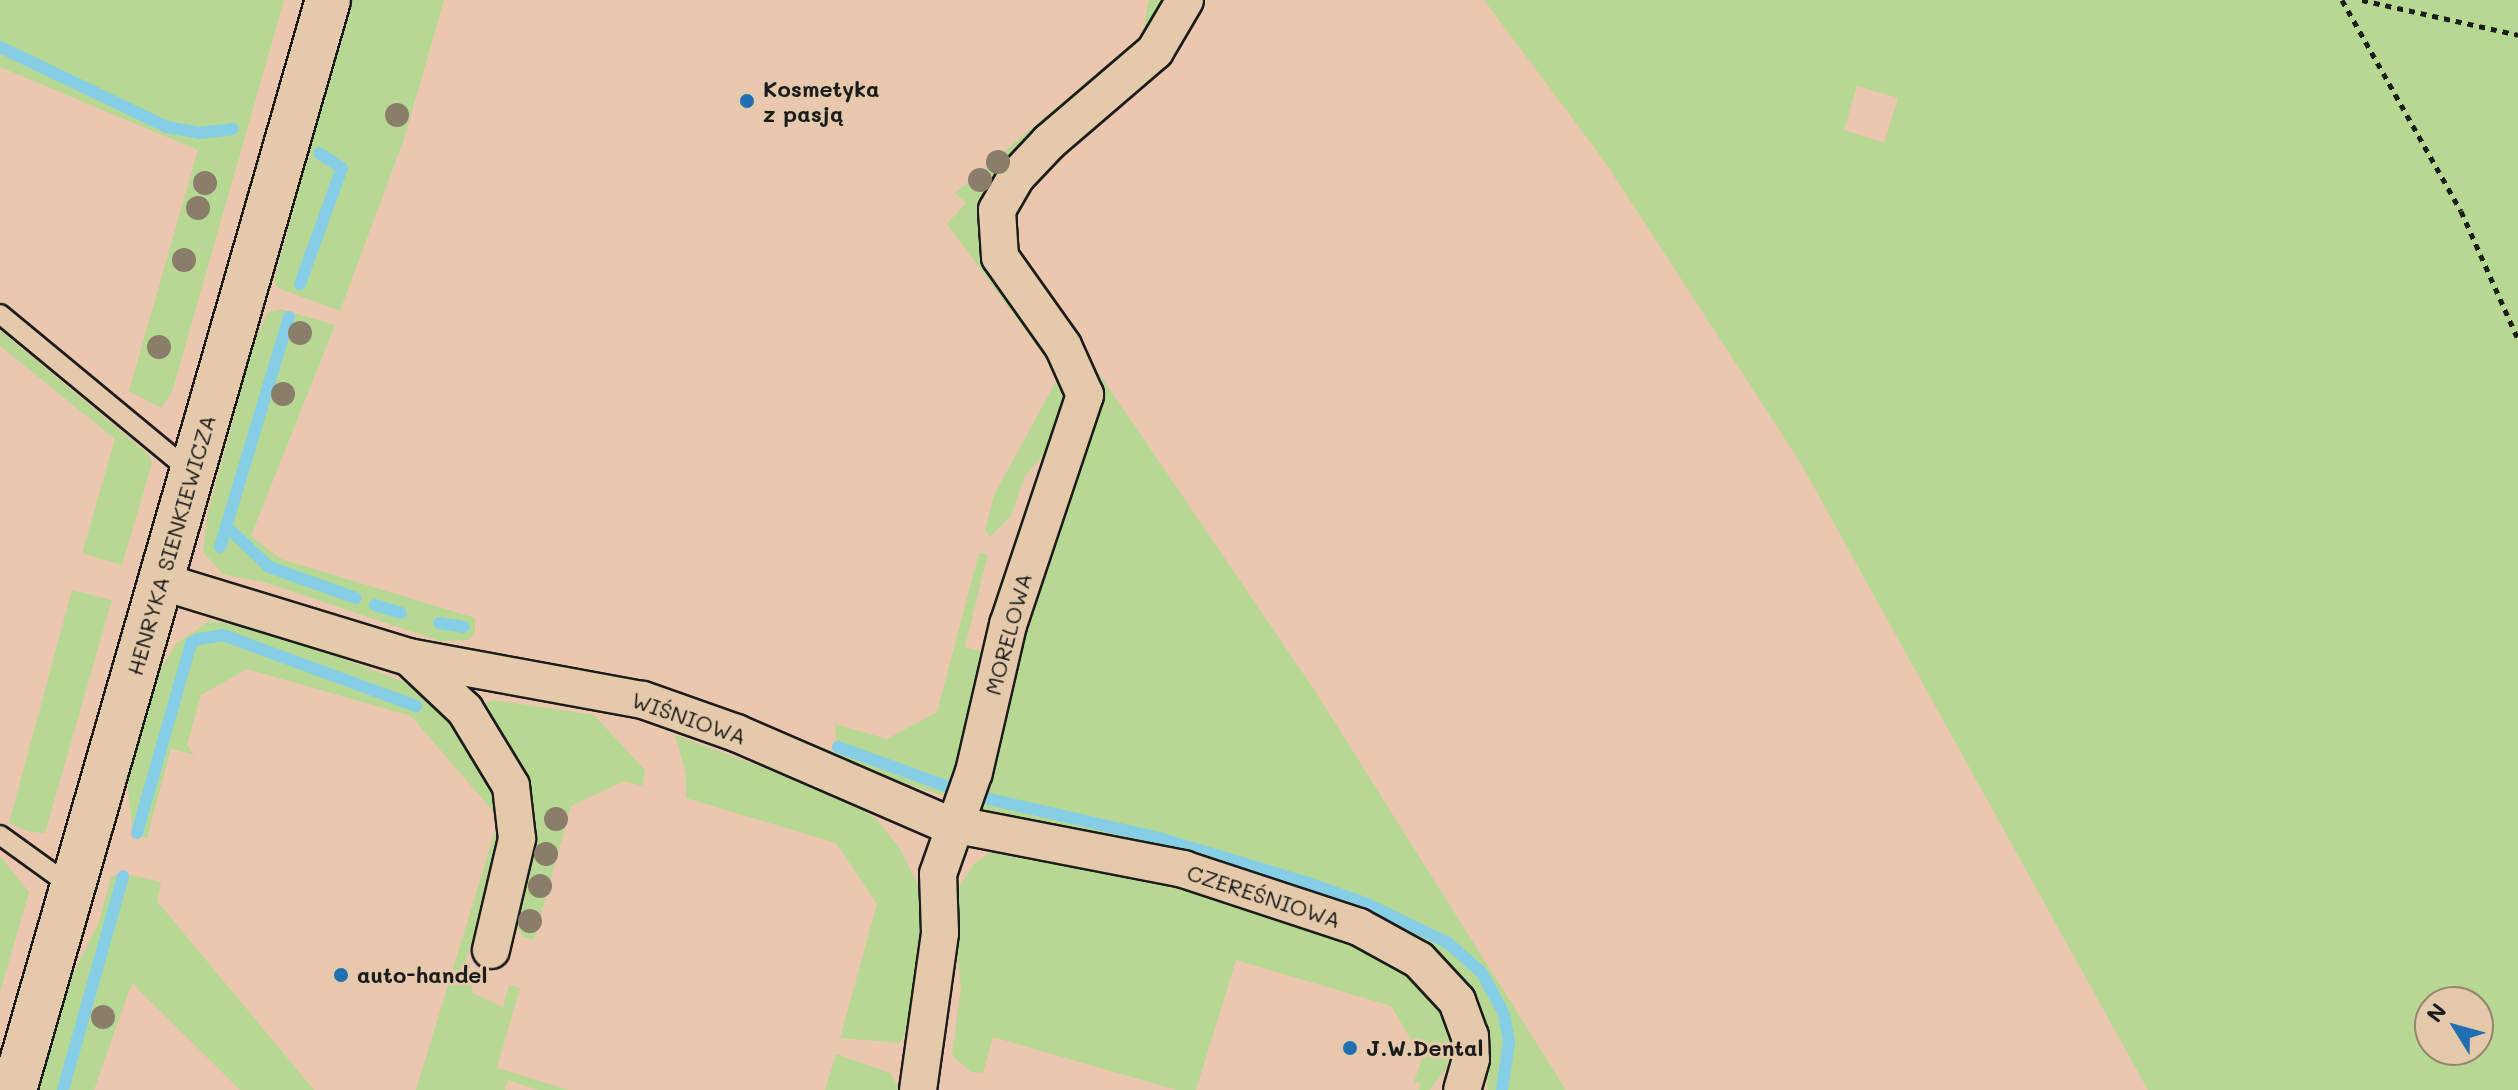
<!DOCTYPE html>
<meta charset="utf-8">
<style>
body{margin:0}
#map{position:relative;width:2518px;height:1090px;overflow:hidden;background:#ebc7af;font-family:Mali,sans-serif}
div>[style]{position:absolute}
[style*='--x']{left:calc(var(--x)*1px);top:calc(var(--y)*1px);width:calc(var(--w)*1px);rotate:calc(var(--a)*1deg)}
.green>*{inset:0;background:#b7d892}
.stream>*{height:12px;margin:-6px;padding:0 6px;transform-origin:6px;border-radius:6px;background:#85cee6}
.path>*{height:5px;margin-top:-2.5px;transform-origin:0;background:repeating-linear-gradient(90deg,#1c1c1c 0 6px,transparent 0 12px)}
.roads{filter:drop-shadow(2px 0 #1c1c1c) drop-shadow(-2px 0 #1c1c1c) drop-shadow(0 2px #1c1c1c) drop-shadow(0 -2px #1c1c1c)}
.lane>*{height:18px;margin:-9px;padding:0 9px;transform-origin:9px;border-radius:9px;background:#e4caab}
.street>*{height:36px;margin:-18px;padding:0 18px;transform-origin:18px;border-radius:18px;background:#e4caab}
.secondary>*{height:44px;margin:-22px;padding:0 22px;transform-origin:22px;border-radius:22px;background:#e4caab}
.trees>*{width:24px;height:24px;margin:-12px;border-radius:50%;background:#8a7e6b}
.dots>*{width:22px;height:22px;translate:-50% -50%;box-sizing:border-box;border:4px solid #e4caab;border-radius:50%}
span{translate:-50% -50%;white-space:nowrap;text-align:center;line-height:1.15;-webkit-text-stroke:6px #e4caab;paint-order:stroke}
.poi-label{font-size:22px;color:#1c1c1c;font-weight:700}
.left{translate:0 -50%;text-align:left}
.street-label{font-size:22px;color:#1c1c1c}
.north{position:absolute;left:2414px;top:986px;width:80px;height:80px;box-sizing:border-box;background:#e4caab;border:2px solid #948472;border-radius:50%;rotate:307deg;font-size:22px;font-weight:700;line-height:32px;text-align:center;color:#1c1c1c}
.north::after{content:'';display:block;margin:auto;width:28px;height:36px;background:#1f6fb2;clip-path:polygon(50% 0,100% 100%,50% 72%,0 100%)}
</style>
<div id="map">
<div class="green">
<div style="clip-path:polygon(0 0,284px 0,172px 392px,161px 408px,129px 391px,198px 150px,0 67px)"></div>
<div style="clip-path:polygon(350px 0,444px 0,404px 139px,340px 311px,278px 288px,274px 281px)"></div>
<div style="clip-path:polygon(1149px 0,1176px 0,1169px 21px,1006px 170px,1004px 285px,1069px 390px,1049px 448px,1025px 476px,1011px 516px,990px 537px,985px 530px,994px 495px,1059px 376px,947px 224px,966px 203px,955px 193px,1142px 35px)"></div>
<div style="clip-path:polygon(evenodd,1484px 0,2518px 0,2518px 1090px,2148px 1090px,1800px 462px,1605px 162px,1484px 0,1857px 86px,1898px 98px,1884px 143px,1844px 130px,1857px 86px,1484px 0,2478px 1002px,2478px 1050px,2430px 1050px,2430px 1002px,2478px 1002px)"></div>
<div style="clip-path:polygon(280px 309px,335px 325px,251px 536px,281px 559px,475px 618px,475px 633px,468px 640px,440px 641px,264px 582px,223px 574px,203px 552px,207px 517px,252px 350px,267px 313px)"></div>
<div style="clip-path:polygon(0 330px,149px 455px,152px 463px,122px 565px,82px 553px,115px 439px,0 346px)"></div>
<div style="clip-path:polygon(1090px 360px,1315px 691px,1566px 1090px,1487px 1090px,1486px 1030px,1463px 982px,1086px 836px,978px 809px,1009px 664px,1100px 402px)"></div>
<div style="clip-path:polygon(979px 553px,988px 554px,965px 647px,983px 652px,986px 660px,953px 790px,941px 795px,900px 782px,814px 744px,837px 753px,835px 724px,887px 739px,937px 712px)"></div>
<div style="clip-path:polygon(72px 590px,112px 600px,45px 833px,30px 832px,9px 823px)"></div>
<div style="clip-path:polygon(209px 621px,241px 625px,323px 651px,404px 682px,451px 712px,507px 805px,488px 894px,466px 959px,473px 993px,503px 1007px,509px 985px,520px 988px,497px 1068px,569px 1090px,538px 1090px,508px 1080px,505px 1090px,416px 1090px,499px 818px,411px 716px,247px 669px,201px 695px,187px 745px,194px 755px,171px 748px,147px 838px,133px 835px,127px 779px,157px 675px,176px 644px)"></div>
<div style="clip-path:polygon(493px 700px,594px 715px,645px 770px,642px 786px,624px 781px,571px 806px,534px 940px,523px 937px,516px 925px,482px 705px)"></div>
<div style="clip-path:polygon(675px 735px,843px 797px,877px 820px,899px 847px,918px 885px,925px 921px,908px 1030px,900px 1043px,840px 1038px,877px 904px,836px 843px,686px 798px,686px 774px)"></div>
<div style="clip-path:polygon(995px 849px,1181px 882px,1355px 939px,1421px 981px,1448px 1020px,1453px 1042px,1447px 1067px,1430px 1090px,1418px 1090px,1421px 1084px,1414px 1082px,1422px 1058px,1391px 1006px,1236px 960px,1196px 1090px,1177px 1090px,993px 1037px,983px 1073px,971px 1072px,952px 1055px,961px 987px,955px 933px,959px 887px,974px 864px)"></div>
<div style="clip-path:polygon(0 856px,29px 892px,0 992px)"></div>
<div style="clip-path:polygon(123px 873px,161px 882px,157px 901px,314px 1090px,240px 1090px,132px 983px,94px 1090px,37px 1090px,67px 985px,99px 922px,111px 877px)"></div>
<div style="clip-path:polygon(836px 1054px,890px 1073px,900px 1090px,825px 1090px)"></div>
</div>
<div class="stream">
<div style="--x:0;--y:47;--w:185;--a:25.6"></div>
<div style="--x:167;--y:127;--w:34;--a:10"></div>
<div style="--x:200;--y:133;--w:33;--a:-7"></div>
<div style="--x:300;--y:284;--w:123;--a:-70.1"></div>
<div style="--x:342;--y:168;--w:27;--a:-147"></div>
<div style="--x:226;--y:526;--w:59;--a:43.6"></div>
<div style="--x:269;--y:567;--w:92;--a:19.6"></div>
<div style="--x:220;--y:547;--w:240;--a:-73.3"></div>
<div style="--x:375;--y:605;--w:27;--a:17"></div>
<div style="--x:439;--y:623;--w:25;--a:9"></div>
<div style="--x:838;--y:747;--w:120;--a:19.9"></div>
<div style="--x:989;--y:799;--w:174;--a:12.9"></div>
<div style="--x:1159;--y:838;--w:156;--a:16.8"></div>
<div style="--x:1308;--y:883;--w:60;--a:19.3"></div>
<div style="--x:1365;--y:903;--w:92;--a:25.7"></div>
<div style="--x:1448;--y:943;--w:45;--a:41.4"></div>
<div style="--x:1482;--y:973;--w:47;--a:61.8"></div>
<div style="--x:1504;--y:1014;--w:28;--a:80"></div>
<div style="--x:1509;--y:1042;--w:49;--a:98.3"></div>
<div style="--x:137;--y:833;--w:198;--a:-74.1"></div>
<div style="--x:191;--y:643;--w:9;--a:-27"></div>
<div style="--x:199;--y:639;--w:24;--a:-9"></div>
<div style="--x:223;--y:635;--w:206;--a:20.2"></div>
<div style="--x:63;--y:1090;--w:222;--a:-74.3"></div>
</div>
<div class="path">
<div style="--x:2342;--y:0;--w:242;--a:60.6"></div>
<div style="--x:2461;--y:211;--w:140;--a:66"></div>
<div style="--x:2362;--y:0;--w:160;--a:12.6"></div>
</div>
<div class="roads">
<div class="lane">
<div style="--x:0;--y:314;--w:249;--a:39.6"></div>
<div style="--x:0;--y:835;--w:89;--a:35.8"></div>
</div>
<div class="street">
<div style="--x:160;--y:581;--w:259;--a:17"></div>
<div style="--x:408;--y:657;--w:239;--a:10.4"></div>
<div style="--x:643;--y:700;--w:99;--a:19.5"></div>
<div style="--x:736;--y:733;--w:224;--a:23.4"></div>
<div style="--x:942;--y:822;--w:246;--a:11"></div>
<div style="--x:1183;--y:869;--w:185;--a:18.2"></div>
<div style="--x:1359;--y:927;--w:68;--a:28.8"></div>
<div style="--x:1419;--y:960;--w:56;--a:47.2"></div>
<div style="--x:1457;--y:1001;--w:37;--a:70"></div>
<div style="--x:1470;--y:1036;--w:23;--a:88"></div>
<div style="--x:1471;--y:1059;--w:32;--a:106"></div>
<div style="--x:412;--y:660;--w:73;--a:43.3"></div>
<div style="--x:465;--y:710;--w:89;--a:58.8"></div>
<div style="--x:511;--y:786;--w:53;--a:83.5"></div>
<div style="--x:517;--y:839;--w:114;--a:103.2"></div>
<div style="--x:918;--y:1090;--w:159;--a:-82"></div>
<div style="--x:940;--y:933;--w:59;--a:-91.9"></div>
<div style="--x:938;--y:874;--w:108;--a:-70.6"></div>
<div style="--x:974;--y:772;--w:151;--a:-77"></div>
<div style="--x:1008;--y:625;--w:243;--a:-71.5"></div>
<div style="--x:1085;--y:395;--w:54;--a:-114.2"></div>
<div style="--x:1063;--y:346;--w:109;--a:-125.3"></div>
<div style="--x:1000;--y:257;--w:47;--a:-93.7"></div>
<div style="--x:997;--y:210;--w:39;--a:-60"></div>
<div style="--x:1017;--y:176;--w:47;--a:-46.7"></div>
<div style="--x:1049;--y:142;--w:140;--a:-40.6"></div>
<div style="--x:1155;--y:51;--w:59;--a:-59.5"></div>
</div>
<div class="secondary">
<div style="--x:14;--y:1090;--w:1134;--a:-73.93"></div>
</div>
</div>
<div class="trees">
<div style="left:397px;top:115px"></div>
<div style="left:998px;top:162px"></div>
<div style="left:980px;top:180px"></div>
<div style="left:205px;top:183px"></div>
<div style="left:198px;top:208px"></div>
<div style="left:184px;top:260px"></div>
<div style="left:300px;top:333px"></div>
<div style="left:159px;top:347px"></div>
<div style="left:283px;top:394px"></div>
<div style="left:556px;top:819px"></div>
<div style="left:546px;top:854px"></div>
<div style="left:540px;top:886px"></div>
<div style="left:530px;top:921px"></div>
<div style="left:103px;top:1017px"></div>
</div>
<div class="dots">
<div style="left:747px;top:101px;background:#1f6fb2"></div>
<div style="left:341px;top:975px;background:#1f6fb2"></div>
<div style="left:1350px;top:1048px;background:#1f6fb2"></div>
</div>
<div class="poi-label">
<span class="left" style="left:763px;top:101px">Kosmetyka<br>z pasją</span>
<span class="left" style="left:357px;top:975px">auto-handel</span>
<span class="left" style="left:1366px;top:1048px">J.W.Dental</span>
</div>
<div class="street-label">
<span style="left:171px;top:545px;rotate:-74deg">HENRYKA SIENKIEWICZA</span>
<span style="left:1008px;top:634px;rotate:-75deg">MORELOWA</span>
<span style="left:689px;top:718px;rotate:19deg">WIŚNIOWA</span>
<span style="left:1264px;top:896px;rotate:18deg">CZEREŚNIOWA</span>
</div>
<div class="north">N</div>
</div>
